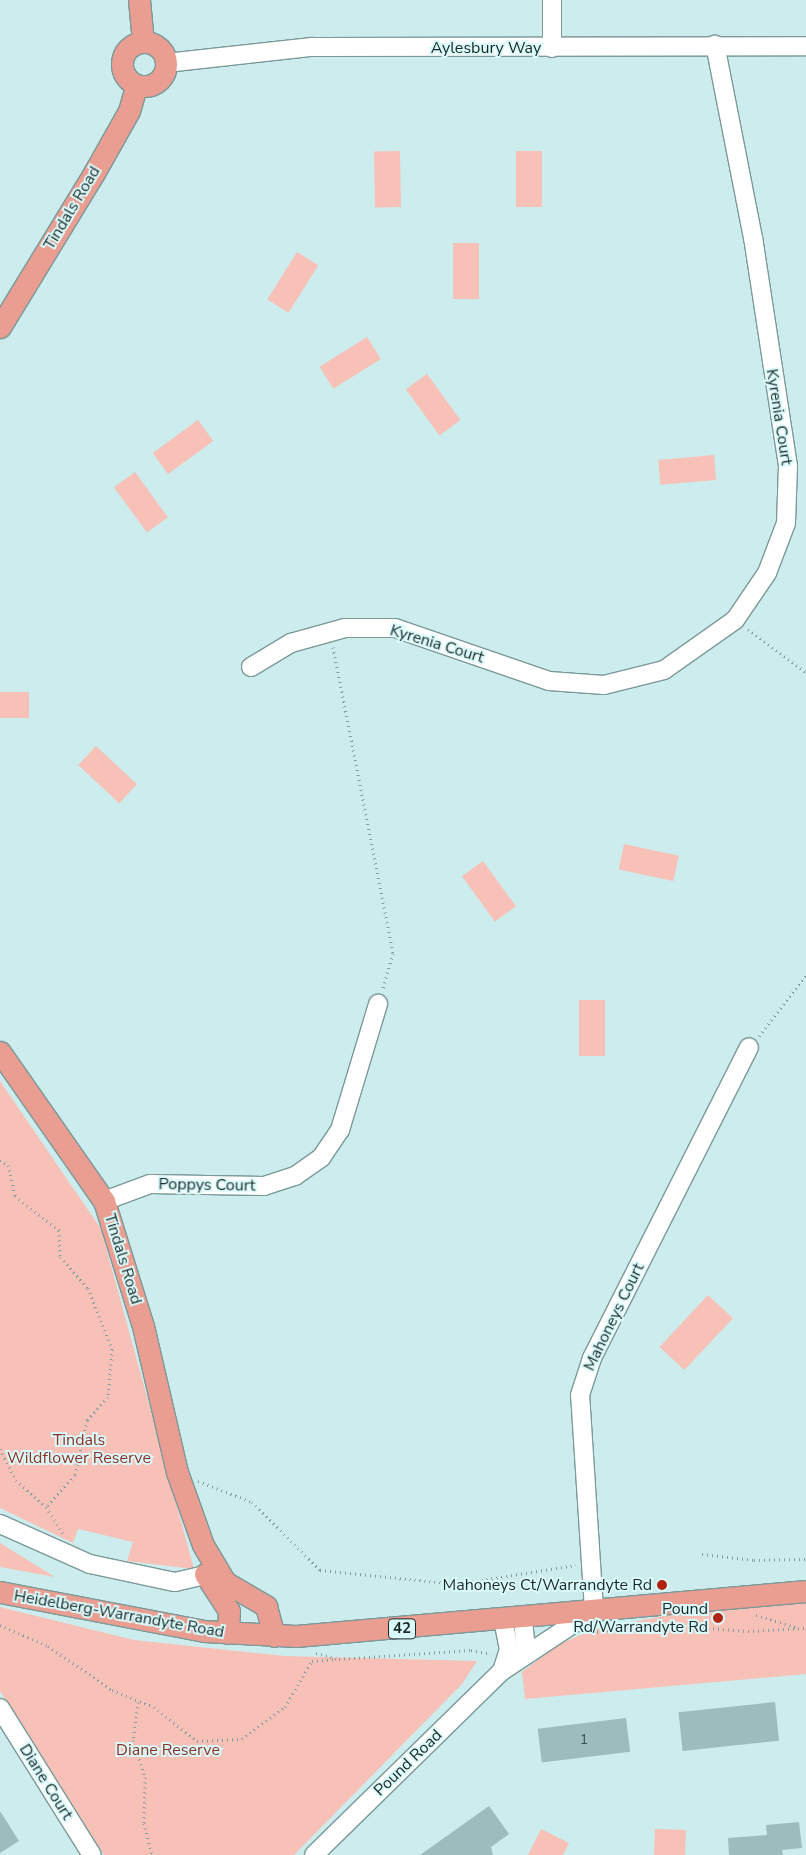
<!DOCTYPE html>
<style>
body{margin:0}
#map{position:relative;width:806px;height:1855px;overflow:hidden;background:#cdeced;font-family:"Nunito Sans",sans-serif}
div>[style]{position:absolute}
[style*='--x']{left:calc(var(--x)*1px);top:calc(var(--y)*1px);width:calc(var(--w)*1px);rotate:calc(var(--a)*1deg)}
.green>*{inset:0;background:#f7c1b7;transform-origin:0 0}
.building>*{inset:0;background:#9dbcbd;transform-origin:0 0}
.path>*{height:3px;margin-top:-1.5px;transform-origin:0;background:repeating-linear-gradient(90deg,#869d9e 0 1px,transparent 0 5px)}
.roads{filter:drop-shadow(1px 0 #7b9999) drop-shadow(-1px 0 #7b9999) drop-shadow(0 1px #7b9999) drop-shadow(0 -1px #7b9999)}
.minor>*{height:18px;margin:-9px;padding:0 9px;transform-origin:9px;border-radius:9px;background:#fff}
.major>*{height:21px;margin:-10.5px;padding:0 10.5px;transform-origin:10.5px;border-radius:10.5px;background:#ea9d91}
.major>.ring{margin:-10.5px;padding:0;box-sizing:content-box;background:none;border:21px solid #ea9d91;border-radius:50%}
.dots>*{width:14px;height:14px;translate:-50% -50%;box-sizing:border-box;border:2px solid #dafafa;border-radius:50%}
span{translate:-50% -50%;white-space:nowrap;text-align:center;line-height:1.15;-webkit-text-stroke:4px #dafafa;paint-order:stroke}
.number-label{font-size:14px;color:#3c4d4d}
.number-label span{-webkit-text-stroke-width:0}
.shield-label span{padding:1px 4px;background:#dafafa;border:1px solid;border-radius:4px;-webkit-text-stroke-width:0}
.shield-label{font-size:15px;color:#1c2828;font-weight:700}
.street-label{font-size:16px;color:#1c2828}
.park-label{font-size:16px;color:#8c3326}
.poi-label{font-size:16px;color:#1c2828}
.right{translate:-100% -50%;text-align:right}
</style>
<div id="map">
<div class="green">
<div style="left:400px;top:151px;width:56px;height:26px;rotate:89deg"></div>
<div style="left:516px;top:151px;width:26px;height:56px"></div>
<div style="left:453px;top:243px;width:26px;height:56px"></div>
<div style="left:297px;top:252px;width:25px;height:56px;rotate:32deg"></div>
<div style="left:367px;top:337px;width:26px;height:56px;rotate:58deg"></div>
<div style="left:427px;top:374px;width:57px;height:26px;rotate:54deg"></div>
<div style="left:198px;top:420px;width:26px;height:56px;rotate:54deg"></div>
<div style="left:714px;top:455px;width:25px;height:56px;rotate:85deg"></div>
<div style="left:135px;top:472px;width:56px;height:26px;rotate:54deg"></div>
<div style="left:0;top:692px;width:29px;height:26px"></div>
<div style="left:96px;top:746px;width:56px;height:26px;rotate:43deg"></div>
<div style="left:624px;top:844px;width:56px;height:26px;rotate:12deg"></div>
<div style="left:483px;top:861px;width:56px;height:26px;rotate:54deg"></div>
<div style="left:579px;top:1000px;width:26px;height:56px"></div>
<div style="clip-path:polygon(0 1081px,101px 1229px,194px 1569px,127px 1561px,133px 1542px,78px 1529px,73px 1543px,0 1508px)"></div>
<div style="left:708px;top:1295px;width:34px;height:71px;rotate:43deg"></div>
<div style="clip-path:polygon(0 1543px,55px 1577px,0 1567px)"></div>
<div style="clip-path:polygon(806px 1602px,806px 1674px,525px 1699px,522px 1672px,556px 1646px,591px 1630px,695px 1610px)"></div>
<div style="clip-path:polygon(0 1607px,134px 1640px,285px 1656px,477px 1661px,462px 1684px,294px 1855px,104px 1855px,0 1691px)"></div>
<div style="clip-path:polygon(541px 1829px,569px 1843px,563px 1855px,528px 1855px)"></div>
<div style="left:655px;top:1829px;width:31px;height:26px;rotate:2deg"></div>
</div>
<div class="building">
<div style="left:775px;top:1702px;width:39px;height:97px;rotate:84deg"></div>
<div style="left:626px;top:1718px;width:34px;height:89px;rotate:83deg"></div>
<div style="clip-path:polygon(489px 1806px,509px 1834px,491px 1847px,493px 1855px,420px 1855px)"></div>
<div style="clip-path:polygon(0 1811px,19px 1841px,0 1853px)"></div>
<div style="clip-path:polygon(799px 1822px,802px 1848px,782px 1850px,783px 1855px,729px 1855px,728px 1838px,767px 1835px,766px 1825px)"></div>
</div>
<div class="path">
<div style="--x:748;--y:629;--w:72;--a:36.6"></div>
<div style="--x:333;--y:647;--w:312;--a:78.9"></div>
<div style="--x:393;--y:953;--w:40;--a:106"></div>
<div style="--x:759;--y:1036;--w:77;--a:-52.4"></div>
<div style="--x:0;--y:1160;--w:9;--a:32"></div>
<div style="--x:8;--y:1165;--w:32;--a:77"></div>
<div style="--x:15;--y:1196;--w:56;--a:37.7"></div>
<div style="--x:59;--y:1230;--w:27;--a:88"></div>
<div style="--x:60;--y:1257;--w:42;--a:47.9"></div>
<div style="--x:88;--y:1288;--w:66;--a:68.5"></div>
<div style="--x:112;--y:1349;--w:48;--a:94.8"></div>
<div style="--x:108;--y:1397;--w:31;--a:132"></div>
<div style="--x:87;--y:1420;--w:56;--a:102.3"></div>
<div style="--x:75;--y:1475;--w:43;--a:132.2"></div>
<div style="--x:0;--y:1449;--w:35;--a:63"></div>
<div style="--x:16;--y:1480;--w:40;--a:42"></div>
<div style="--x:46;--y:1507;--w:31;--a:57"></div>
<div style="--x:198;--y:1481;--w:58;--a:21.3"></div>
<div style="--x:252;--y:1502;--w:96;--a:45"></div>
<div style="--x:320;--y:1570;--w:138;--a:5.8"></div>
<div style="--x:457;--y:1584;--w:120;--a:-9.1"></div>
<div style="--x:702;--y:1554;--w:52;--a:6.6"></div>
<div style="--x:754;--y:1560;--w:52;--a:-1.1"></div>
<div style="--x:756;--y:1615;--w:41;--a:17.1"></div>
<div style="--x:0;--y:1625;--w:52;--a:23.6"></div>
<div style="--x:48;--y:1646;--w:78;--a:34.5"></div>
<div style="--x:112;--y:1690;--w:45;--a:22"></div>
<div style="--x:154;--y:1707;--w:55;--a:38.3"></div>
<div style="--x:197;--y:1741;--w:45;--a:-2.5"></div>
<div style="--x:242;--y:1739;--w:54;--a:-36.7"></div>
<div style="--x:285;--y:1707;--w:53;--a:-59.6"></div>
<div style="--x:312;--y:1661;--w:24;--a:-5"></div>
<div style="--x:592;--y:1632;--w:76;--a:-5.3"></div>
<div style="--x:668;--y:1625;--w:80;--a:4.3"></div>
<div style="--x:748;--y:1631;--w:58;--a:-3"></div>
<div style="--x:316;--y:1653;--w:24;--a:15"></div>
<div style="--x:339;--y:1659;--w:132;--a:-3.9"></div>
<div style="--x:471;--y:1650;--w:20;--a:11"></div>
<div style="--x:138;--y:1702;--w:38;--a:97"></div>
<div style="--x:133;--y:1740;--w:39;--a:72"></div>
<div style="--x:145;--y:1777;--w:46;--a:91.2"></div>
<div style="--x:144;--y:1823;--w:33;--a:76"></div>
</div>
<div class="roads">
<div class="minor">
<div style="--x:552;--y:48;--w:48;--a:-90"></div>
<div style="--x:166;--y:63;--w:147;--a:-6.3"></div>
<div style="--x:312;--y:47;--w:494;--a:-0.1"></div>
<div style="--x:251;--y:667;--w:47;--a:-31"></div>
<div style="--x:291;--y:643;--w:56;--a:-15.5"></div>
<div style="--x:345;--y:628;--w:50;--a:0"></div>
<div style="--x:395;--y:628;--w:163;--a:19"></div>
<div style="--x:549;--y:681;--w:55;--a:4.2"></div>
<div style="--x:604;--y:685;--w:62;--a:-14"></div>
<div style="--x:664;--y:670;--w:87;--a:-35.2"></div>
<div style="--x:735;--y:620;--w:57;--a:-55.8"></div>
<div style="--x:767;--y:573;--w:53;--a:-69.2"></div>
<div style="--x:786;--y:523;--w:57;--a:-88"></div>
<div style="--x:788;--y:466;--w:231;--a:-98.7"></div>
<div style="--x:753;--y:238;--w:197;--a:-101.1"></div>
<div style="--x:104;--y:1201;--w:49;--a:-20.3"></div>
<div style="--x:150;--y:1184;--w:114;--a:1"></div>
<div style="--x:264;--y:1186;--w:33;--a:-18"></div>
<div style="--x:295;--y:1176;--w:32;--a:-35"></div>
<div style="--x:321;--y:1158;--w:34;--a:-56"></div>
<div style="--x:340;--y:1130;--w:132;--a:-73.2"></div>
<div style="--x:0;--y:1524;--w:98;--a:24"></div>
<div style="--x:90;--y:1564;--w:87;--a:12"></div>
<div style="--x:175;--y:1582;--w:32;--a:-13"></div>
<div style="--x:518;--y:1660;--w:14;--a:-54"></div>
<div style="--x:526;--y:1649;--w:31;--a:-96"></div>
<div style="--x:502;--y:1671;--w:22;--a:-72"></div>
<div style="--x:509;--y:1650;--w:31;--a:-101"></div>
<div style="--x:0;--y:1708;--w:173;--a:58"></div>
<div style="--x:314;--y:1855;--w:263;--a:-44.4"></div>
<div style="--x:502;--y:1671;--w:110;--a:-33.5"></div>
<div style="--x:594;--y:1610;--w:215;--a:-93.7"></div>
<div style="--x:580;--y:1395;--w:39;--a:-72"></div>
<div style="--x:592;--y:1358;--w:348;--a:-63.2"></div>
</div>
<div class="major">
<div style="--x:139;--y:0;--w:42;--a:84.6"></div>
<div class="ring" style="left:122px;top:42px;width:23px;height:23px"></div>
<div style="--x:0;--y:327;--w:180;--a:-58.6"></div>
<div style="--x:94;--y:173;--w:71;--a:-60.6"></div>
<div style="--x:129;--y:111;--w:26;--a:-74"></div>
<div style="--x:0;--y:1052;--w:182;--a:55.1"></div>
<div style="--x:104;--y:1201;--w:131;--a:72.7"></div>
<div style="--x:143;--y:1326;--w:150;--a:76.9"></div>
<div style="--x:177;--y:1472;--w:77;--a:70.4"></div>
<div style="--x:203;--y:1545;--w:43;--a:59.3"></div>
<div style="--x:225;--y:1582;--w:48;--a:30.3"></div>
<div style="--x:266;--y:1606;--w:31;--a:75"></div>
<div style="--x:205;--y:1574;--w:44;--a:57"></div>
<div style="--x:229;--y:1611;--w:22;--a:93"></div>
<div style="--x:0;--y:1592;--w:208;--a:10.8"></div>
<div style="--x:204;--y:1631;--w:92;--a:3.1"></div>
<div style="--x:296;--y:1636;--w:512;--a:-5.04"></div>
</div>
</div>
<div class="dots">
<div style="left:662px;top:1585px;background:#b12311"></div>
<div style="left:718px;top:1618px;background:#b12311"></div>
</div>
<div class="number-label">
<span style="left:584px;top:1740px">1</span>
</div>
<div class="shield-label">
<span style="left:402px;top:1629px">42</span>
</div>
<div class="street-label">
<span style="left:486px;top:48px">Aylesbury Way</span>
<span style="left:72px;top:208px;rotate:-59deg">Tindals Road</span>
<span style="left:779px;top:417px;rotate:81deg">Kyrenia Court</span>
<span style="left:437px;top:644px;rotate:17deg">Kyrenia Court</span>
<span style="left:207px;top:1185px;rotate:1deg">Poppys Court</span>
<span style="left:123px;top:1259px;rotate:73deg">Tindals Road</span>
<span style="left:614px;top:1317px;rotate:-64deg">Mahoneys Court</span>
<span style="left:119px;top:1614px;rotate:10deg">Heidelberg-Warrandyte Road</span>
<span style="left:408px;top:1763px;rotate:-44deg">Pound Road</span>
<span style="left:46px;top:1782px;rotate:58deg">Diane Court</span>
</div>
<div class="park-label">
<span style="left:79px;top:1449px">Tindals<br>Wildflower Reserve</span>
<span style="left:168px;top:1750px">Diane Reserve</span>
</div>
<div class="poi-label">
<span class="right" style="left:652px;top:1585px">Mahoneys Ct/Warrandyte Rd</span>
<span class="right" style="left:708px;top:1618px">Pound<br>Rd/Warrandyte Rd</span>
</div>
</div>
